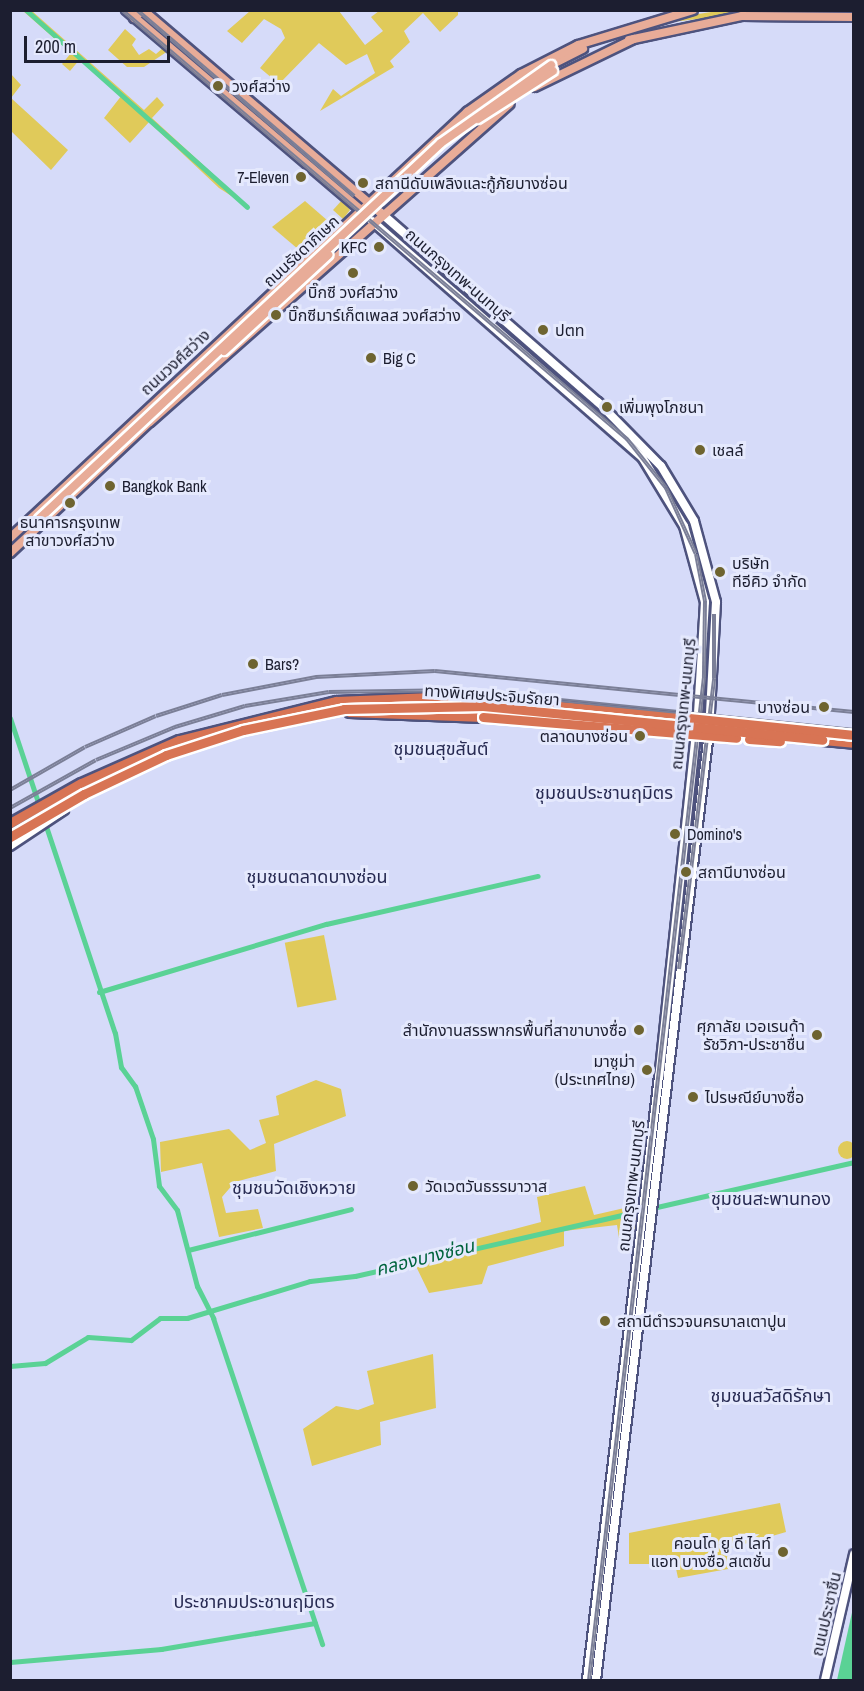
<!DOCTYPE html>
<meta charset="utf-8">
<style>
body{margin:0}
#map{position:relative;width:864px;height:1691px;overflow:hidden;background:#d6dbf9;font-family:"Archivo Narrow","Noto Sans Thai",sans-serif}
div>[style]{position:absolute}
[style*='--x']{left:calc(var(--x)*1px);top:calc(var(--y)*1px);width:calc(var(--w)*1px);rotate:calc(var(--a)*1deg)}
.green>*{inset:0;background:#e0ca5a;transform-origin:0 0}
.round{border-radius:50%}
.water>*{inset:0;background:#5ad295}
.canal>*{height:5px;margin:-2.5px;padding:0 2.5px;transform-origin:2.5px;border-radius:2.5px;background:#5ad295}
.roads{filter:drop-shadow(2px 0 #4e537e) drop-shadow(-2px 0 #4e537e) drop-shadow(0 2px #4e537e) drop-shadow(0 -2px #4e537e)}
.secondary>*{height:8px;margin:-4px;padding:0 4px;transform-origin:4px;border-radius:4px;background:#fff}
.primary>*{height:8px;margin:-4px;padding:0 4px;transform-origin:4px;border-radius:4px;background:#e8ac98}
.motorway>*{height:9px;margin:-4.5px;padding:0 4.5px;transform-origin:4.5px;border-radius:4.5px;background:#d87454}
.rail>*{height:4px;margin-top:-2px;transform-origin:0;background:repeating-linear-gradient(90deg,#e5e9fd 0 4.5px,#7b7f97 0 9px);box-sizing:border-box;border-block:2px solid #7b7f97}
.bridges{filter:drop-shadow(2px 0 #fff) drop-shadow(-2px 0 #fff) drop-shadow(0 2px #fff) drop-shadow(0 -2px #fff)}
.primary-bridge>*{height:8px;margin:-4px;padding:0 4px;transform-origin:4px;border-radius:4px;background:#e8ac98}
.motorway-bridge>*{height:9px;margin:-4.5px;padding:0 4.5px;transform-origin:4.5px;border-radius:4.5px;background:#d87454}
.dots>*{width:16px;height:16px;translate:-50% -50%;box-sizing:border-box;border:3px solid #e5e9fd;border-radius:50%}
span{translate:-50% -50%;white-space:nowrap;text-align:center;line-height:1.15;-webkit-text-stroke:6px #e5e9fd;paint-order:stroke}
.poi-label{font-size:16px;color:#1c1e30}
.left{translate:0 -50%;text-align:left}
.right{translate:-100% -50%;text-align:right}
.street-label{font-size:16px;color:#1c1e30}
.neighbourhood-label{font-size:18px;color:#272a52}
.water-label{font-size:18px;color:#00633c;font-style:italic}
.frame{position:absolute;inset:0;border:12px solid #1c1e30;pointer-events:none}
.scale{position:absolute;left:24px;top:36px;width:146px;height:27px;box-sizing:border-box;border:3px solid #1c1e30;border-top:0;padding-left:8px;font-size:18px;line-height:21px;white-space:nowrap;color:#1c1e30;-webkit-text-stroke:4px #e5e9fd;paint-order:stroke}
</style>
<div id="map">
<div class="green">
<div style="clip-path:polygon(23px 11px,32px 11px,144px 110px,157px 97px,164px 105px,152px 118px,250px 208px,219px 188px,149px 122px,130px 143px,104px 118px,122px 95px,80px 59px,70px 71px,62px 64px,71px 53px)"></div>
<div style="clip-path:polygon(250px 11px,339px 11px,365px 45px,383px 31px,371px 17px,379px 11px,458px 11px,458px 15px,440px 32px,423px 13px,404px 31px,410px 42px,390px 61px,394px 67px,320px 111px,333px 89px,341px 96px,375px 73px,367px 54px,346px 65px,319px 43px,279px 84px,260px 68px,285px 38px,281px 29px,264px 19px,242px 43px,227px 31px)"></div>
<div style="clip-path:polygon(718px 11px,763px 11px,656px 24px,698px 14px)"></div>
<div style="clip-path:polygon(125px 29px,136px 39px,132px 45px,139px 55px,149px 49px,156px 54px,164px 47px,168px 51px,144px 67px,127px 67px,108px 50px)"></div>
<div style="clip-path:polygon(11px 74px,21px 85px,11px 98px,68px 150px,51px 170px,11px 131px)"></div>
<div style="clip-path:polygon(343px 199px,350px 210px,343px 219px,333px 210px)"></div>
<div style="clip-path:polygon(305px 201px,335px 227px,305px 255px,272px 227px)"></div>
<div style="left:324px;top:935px;width:66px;height:40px;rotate:79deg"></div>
<div style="clip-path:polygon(316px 1080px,341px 1089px,346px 1116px,274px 1144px,276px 1171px,235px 1182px,222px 1197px,226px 1213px,258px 1209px,263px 1228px,219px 1237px,202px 1163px,161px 1172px,160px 1142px,229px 1129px,250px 1150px,266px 1143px,259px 1120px,279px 1115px,276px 1096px)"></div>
<div class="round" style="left:838px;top:1141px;width:18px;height:18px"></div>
<div style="clip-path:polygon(585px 1186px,594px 1215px,642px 1204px,637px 1235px,619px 1238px,617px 1225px,564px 1231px,564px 1246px,488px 1266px,482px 1284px,429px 1293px,411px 1256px,541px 1222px,537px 1197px)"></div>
<div style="clip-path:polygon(433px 1354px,436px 1408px,380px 1422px,381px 1445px,312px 1466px,303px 1429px,336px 1406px,358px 1410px,374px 1404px,367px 1371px)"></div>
<div style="clip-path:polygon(780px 1503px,786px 1532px,727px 1549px,728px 1569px,678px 1578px,675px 1564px,629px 1564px,629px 1533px)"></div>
</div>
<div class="water">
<div style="clip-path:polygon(853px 1608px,853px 1680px,837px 1680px)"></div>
</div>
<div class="canal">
<div style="--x:26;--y:10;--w:296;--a:41.7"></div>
<div style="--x:10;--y:718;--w:332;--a:71.6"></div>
<div style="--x:115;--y:1033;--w:35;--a:80"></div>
<div style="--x:121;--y:1067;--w:24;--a:54"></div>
<div style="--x:135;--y:1086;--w:56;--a:71.2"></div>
<div style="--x:153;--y:1139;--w:47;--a:82.7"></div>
<div style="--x:159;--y:1186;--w:30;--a:53"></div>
<div style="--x:177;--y:1210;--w:79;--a:75.3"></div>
<div style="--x:197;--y:1286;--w:36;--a:63"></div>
<div style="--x:213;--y:1318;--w:344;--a:71.5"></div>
<div style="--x:99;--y:992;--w:237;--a:-16.7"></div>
<div style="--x:326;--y:924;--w:217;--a:-12.8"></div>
<div style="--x:188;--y:1250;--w:168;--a:-14.1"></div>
<div style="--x:10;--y:1366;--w:35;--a:-5"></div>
<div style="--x:45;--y:1363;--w:50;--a:-31.2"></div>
<div style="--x:88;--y:1337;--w:43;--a:4"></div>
<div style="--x:131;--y:1340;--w:36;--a:-37"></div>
<div style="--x:160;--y:1318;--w:27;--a:0"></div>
<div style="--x:187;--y:1318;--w:128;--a:-16.7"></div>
<div style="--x:310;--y:1281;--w:45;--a:-6.3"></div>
<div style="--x:355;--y:1276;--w:512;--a:-12.87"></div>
<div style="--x:10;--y:1662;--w:152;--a:-4.9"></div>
<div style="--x:161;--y:1649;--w:156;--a:-9.6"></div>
</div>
<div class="roads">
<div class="secondary">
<div style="--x:381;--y:213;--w:288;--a:41.1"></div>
<div style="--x:598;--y:402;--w:90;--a:45.5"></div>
<div style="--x:661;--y:466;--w:64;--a:59"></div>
<div style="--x:694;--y:521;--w:84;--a:74.8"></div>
<div style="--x:716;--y:602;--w:130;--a:93.1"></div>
<div style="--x:709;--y:732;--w:955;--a:96.8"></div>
<div style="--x:372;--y:221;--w:359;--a:41.2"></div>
<div style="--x:642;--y:457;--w:81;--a:58.7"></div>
<div style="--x:684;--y:526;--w:79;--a:74.6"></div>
<div style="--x:705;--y:602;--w:112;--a:93.6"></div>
<div style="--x:698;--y:714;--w:364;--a:96.1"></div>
<div style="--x:659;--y:1076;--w:608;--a:96.8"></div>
<div style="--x:437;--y:700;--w:30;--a:6"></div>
<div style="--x:411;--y:704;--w:26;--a:-9"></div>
<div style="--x:10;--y:846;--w:65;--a:-33.7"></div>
<div style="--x:825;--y:1680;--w:129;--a:-77"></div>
</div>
<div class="primary">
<div style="--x:126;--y:10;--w:311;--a:40.4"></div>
<div style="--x:134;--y:18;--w:12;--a:-42"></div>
<div style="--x:143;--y:10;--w:313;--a:40.5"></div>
<div style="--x:629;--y:40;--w:116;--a:-12"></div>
<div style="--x:742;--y:16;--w:112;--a:0.5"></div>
<div style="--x:551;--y:65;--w:36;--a:-27"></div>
<div style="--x:535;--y:87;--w:110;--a:-25.9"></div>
<div style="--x:150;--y:422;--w:480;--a:-41.5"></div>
<div style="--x:10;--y:538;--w:625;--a:-42.99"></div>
<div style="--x:467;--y:112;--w:66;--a:-35.1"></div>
<div style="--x:521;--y:74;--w:64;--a:-27"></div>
<div style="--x:578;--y:45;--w:120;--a:-16.9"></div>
<div style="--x:10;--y:553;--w:197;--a:-43.2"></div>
</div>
<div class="motorway">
<div style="--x:349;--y:712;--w:134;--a:2.1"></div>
<div style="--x:822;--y:740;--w:32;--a:5"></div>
<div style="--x:10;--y:823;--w:81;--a:-29.4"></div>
<div style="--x:81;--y:783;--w:107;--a:-23.7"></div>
<div style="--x:179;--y:740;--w:162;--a:-14"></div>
<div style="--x:336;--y:701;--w:119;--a:-2.4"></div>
<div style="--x:455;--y:696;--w:235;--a:5.4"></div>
</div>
</div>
<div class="rail">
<div style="--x:122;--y:10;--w:663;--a:40.35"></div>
<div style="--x:627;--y:439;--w:63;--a:51.5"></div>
<div style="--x:666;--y:488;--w:72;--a:65.6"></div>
<div style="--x:696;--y:554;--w:48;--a:79.2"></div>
<div style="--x:705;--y:601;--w:76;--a:90.8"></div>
<div style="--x:704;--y:677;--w:1010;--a:96.54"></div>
<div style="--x:137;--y:10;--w:286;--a:40.6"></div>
<div style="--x:10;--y:790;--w:86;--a:-29.8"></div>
<div style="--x:85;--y:747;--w:77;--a:-23.6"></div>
<div style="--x:156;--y:716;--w:69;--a:-17.7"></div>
<div style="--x:222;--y:695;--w:96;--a:-10.8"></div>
<div style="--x:316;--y:677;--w:119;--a:-2.9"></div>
<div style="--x:435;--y:671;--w:421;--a:5.6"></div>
<div style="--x:10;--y:808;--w:98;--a:-29.2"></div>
<div style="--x:96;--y:760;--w:86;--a:-22.7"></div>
<div style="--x:175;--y:727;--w:73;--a:-16.7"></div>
<div style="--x:245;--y:706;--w:85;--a:-9.5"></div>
<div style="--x:329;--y:692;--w:132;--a:-0.9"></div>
<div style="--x:461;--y:690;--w:395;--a:5.8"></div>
<div style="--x:679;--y:969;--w:293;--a:-83.1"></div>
<div style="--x:714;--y:678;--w:64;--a:-90"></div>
</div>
<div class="bridges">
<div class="primary-bridge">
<div style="--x:478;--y:119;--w:89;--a:-32.6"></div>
<div style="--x:224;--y:351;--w:142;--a:-42.7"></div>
<div style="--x:39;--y:519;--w:550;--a:-43.09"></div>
<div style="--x:441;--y:143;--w:135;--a:-35.3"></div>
</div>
<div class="motorway-bridge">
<div style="--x:483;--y:717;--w:254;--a:4.7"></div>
<div style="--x:689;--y:718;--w:166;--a:5.9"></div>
<div style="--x:749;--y:739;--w:31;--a:4"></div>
<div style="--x:10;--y:837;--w:86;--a:-30.2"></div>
<div style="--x:84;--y:794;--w:91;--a:-25.4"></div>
<div style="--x:166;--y:755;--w:81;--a:-18"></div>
<div style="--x:243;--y:730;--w:103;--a:-11.7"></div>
<div style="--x:344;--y:709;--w:139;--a:-1.2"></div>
<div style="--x:483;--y:706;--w:341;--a:5.7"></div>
</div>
</div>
<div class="dots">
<div style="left:218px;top:86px;background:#6e6430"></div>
<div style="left:301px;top:177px;background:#6e6430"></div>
<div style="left:363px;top:183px;background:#6e6430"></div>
<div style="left:379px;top:247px;background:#6e6430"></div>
<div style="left:353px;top:273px;background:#6e6430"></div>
<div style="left:276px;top:315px;background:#6e6430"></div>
<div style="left:543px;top:330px;background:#6e6430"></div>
<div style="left:371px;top:358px;background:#6e6430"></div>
<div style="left:607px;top:407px;background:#6e6430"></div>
<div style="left:700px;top:450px;background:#6e6430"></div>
<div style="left:110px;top:486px;background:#6e6430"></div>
<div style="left:70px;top:503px;background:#6e6430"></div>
<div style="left:720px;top:572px;background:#6e6430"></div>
<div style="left:253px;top:664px;background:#6e6430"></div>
<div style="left:824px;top:707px;background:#6e6430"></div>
<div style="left:640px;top:736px;background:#6e6430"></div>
<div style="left:675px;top:834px;background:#6e6430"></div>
<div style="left:686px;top:872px;background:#6e6430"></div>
<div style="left:639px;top:1030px;background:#6e6430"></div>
<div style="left:817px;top:1035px;background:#6e6430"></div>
<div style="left:647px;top:1070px;background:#6e6430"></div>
<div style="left:693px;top:1097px;background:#6e6430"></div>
<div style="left:413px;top:1186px;background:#6e6430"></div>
<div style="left:605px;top:1321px;background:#6e6430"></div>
<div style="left:783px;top:1552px;background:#6e6430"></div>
</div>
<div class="poi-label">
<span class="left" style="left:232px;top:86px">วงศ์สว่าง</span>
<span class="right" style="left:289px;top:177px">7-Eleven</span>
<span class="left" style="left:375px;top:183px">สถานีดับเพลิงและกู้ภัยบางซ่อน</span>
<span class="right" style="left:367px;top:247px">KFC</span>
<span style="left:353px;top:292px">บิ๊กซี วงศ์สว่าง</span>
<span class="left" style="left:288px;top:315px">บิ๊กซีมาร์เก็ตเพลส วงศ์สว่าง</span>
<span class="left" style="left:555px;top:330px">ปตท</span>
<span class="left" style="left:383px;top:358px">Big C</span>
<span class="left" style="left:619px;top:407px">เพิ่มพุงโภชนา</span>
<span class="left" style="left:712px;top:450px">เชลล์</span>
<span class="left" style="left:122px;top:486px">Bangkok Bank</span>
<span style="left:70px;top:531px">ธนาคารกรุงเทพ<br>สาขาวงศ์สว่าง</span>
<span class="left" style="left:732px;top:572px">บริษัท<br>ทีอีคิว จำกัด</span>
<span class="left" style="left:265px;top:664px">Bars?</span>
<span class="right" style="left:810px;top:707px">บางซ่อน</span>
<span class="right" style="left:628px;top:736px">ตลาดบางซ่อน</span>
<span class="left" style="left:687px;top:834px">Domino's</span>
<span class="left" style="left:698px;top:872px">สถานีบางซ่อน</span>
<span class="right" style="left:805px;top:1035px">ศุภาลัย เวอเรนด้า<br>รัชวิภา-ประชาชื่น</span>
<span class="right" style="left:627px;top:1030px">สำนักงานสรรพากรพื้นที่สาขาบางซื่อ</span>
<span class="right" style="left:635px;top:1070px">มาซูม่า<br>(ประเทศไทย)</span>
<span class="left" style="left:705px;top:1097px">ไปรษณีย์บางซื่อ</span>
<span class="left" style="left:425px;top:1186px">วัดเวตวันธรรมาวาส</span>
<span class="left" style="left:617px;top:1321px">สถานีตำรวจนครบาลเตาปูน</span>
<span class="right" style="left:771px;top:1552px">คอนโด ยู ดี ไลท์<br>แอท บางซื่อ สเตชั่น</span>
</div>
<div class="street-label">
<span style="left:301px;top:251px;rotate:-43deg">ถนนรัชดาภิเษก</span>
<span style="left:458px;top:275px;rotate:41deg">ถนนกรุงเทพ-นนทบุรี</span>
<span style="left:175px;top:362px;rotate:-43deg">ถนนวงศ์สว่าง</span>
<span style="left:492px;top:695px;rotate:4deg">ทางพิเศษประจิมรัถยา</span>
<span style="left:683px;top:704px;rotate:-84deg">ถนนกรุงเทพ-นนทบุรี</span>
<span style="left:631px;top:1186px;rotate:-83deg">ถนนกรุงเทพ-นนทบุรี</span>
<span style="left:826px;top:1614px;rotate:-77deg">ถนนประชาชื่น</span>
</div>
<div class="neighbourhood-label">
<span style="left:441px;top:749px">ชุมชนสุขสันต์</span>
<span style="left:604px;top:793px">ชุมชนประชานฤมิตร</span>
<span style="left:317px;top:877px">ชุมชนตลาดบางซ่อน</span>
<span style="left:294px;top:1188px">ชุมชนวัดเชิงหวาย</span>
<span style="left:771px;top:1199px">ชุมชนสะพานทอง</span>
<span style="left:771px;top:1396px">ชุมชนสวัสดิรักษา</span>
<span style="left:254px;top:1602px">ประชาคมประชานฤมิตร</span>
</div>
<div class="water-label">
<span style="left:425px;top:1258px;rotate:-14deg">คลองบางซ่อน</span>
</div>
<div class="frame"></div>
<div class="scale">200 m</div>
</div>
